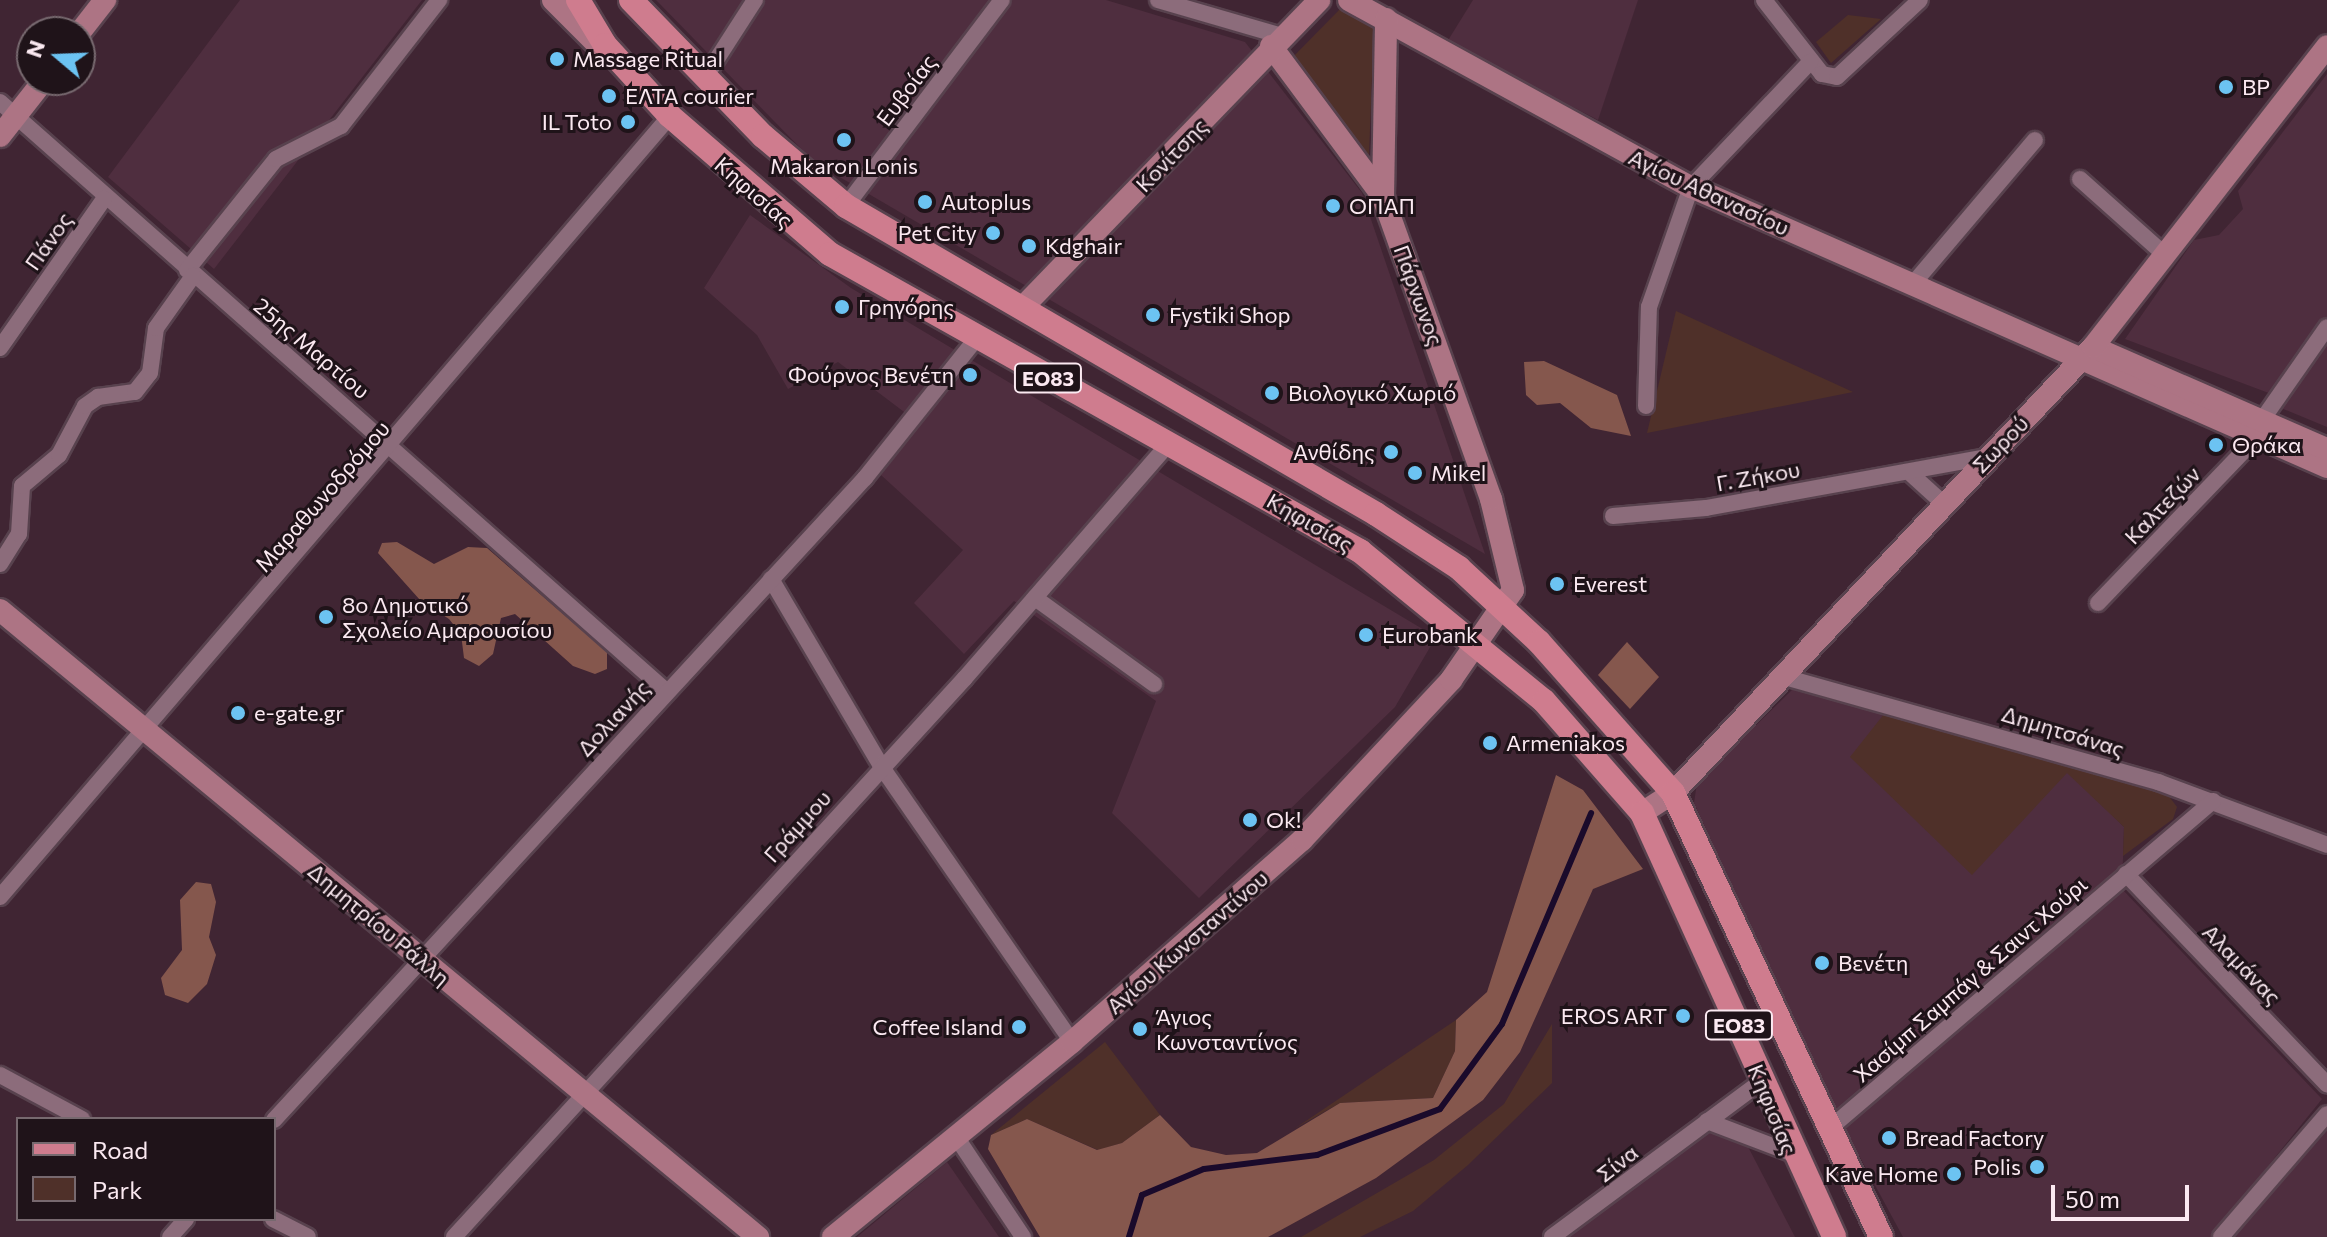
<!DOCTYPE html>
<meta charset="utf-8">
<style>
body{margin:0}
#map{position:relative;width:2327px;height:1237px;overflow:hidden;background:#402533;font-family:Commissioner,sans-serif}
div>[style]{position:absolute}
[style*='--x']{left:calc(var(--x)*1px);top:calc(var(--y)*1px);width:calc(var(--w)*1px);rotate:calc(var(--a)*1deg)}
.built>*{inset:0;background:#4f2e3f}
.green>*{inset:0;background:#4f3029}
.forest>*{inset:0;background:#85574d}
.stream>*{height:6px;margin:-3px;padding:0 3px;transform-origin:3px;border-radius:3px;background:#1a0a2b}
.roads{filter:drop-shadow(2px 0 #58424e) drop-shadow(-2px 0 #58424e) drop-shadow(0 2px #58424e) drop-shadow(0 -2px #58424e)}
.street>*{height:16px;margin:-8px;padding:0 8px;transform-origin:8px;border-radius:8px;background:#8c6c7b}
.secondary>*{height:22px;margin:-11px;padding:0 11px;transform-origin:11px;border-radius:11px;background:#ad7484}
.primary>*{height:24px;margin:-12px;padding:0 12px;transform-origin:12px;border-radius:12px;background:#cf7c8e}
.dots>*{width:22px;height:22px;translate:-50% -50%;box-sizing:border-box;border:4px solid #1f1319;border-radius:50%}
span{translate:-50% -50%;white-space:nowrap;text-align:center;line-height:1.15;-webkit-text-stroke:6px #1f1319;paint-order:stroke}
.shield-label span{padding:2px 6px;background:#1f1319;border:2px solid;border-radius:6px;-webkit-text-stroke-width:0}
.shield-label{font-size:20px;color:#fbe9f1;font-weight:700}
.poi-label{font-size:22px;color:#fbe9f1}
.left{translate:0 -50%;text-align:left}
.right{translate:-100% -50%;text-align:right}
.street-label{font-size:22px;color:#fbe9f1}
.legend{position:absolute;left:16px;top:1117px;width:260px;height:104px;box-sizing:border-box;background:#1f1319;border:2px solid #77696f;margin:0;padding:10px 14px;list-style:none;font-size:24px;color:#fbe9f1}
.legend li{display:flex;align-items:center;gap:16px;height:40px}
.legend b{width:40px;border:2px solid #77696f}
.north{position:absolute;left:16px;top:16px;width:80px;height:80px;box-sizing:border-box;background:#1f1319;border:2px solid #77696f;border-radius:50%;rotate:289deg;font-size:22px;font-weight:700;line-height:32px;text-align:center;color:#fbe9f1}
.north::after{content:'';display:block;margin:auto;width:28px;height:36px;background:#6cc3f2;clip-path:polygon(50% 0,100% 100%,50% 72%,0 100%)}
.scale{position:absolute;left:2051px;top:1185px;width:138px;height:36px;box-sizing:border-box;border:4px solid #fbe9f1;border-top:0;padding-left:10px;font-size:24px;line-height:28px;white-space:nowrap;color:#fbe9f1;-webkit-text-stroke:6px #1f1319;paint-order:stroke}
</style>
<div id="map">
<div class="built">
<div style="clip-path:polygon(240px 0,422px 0,214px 269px,108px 177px)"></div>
<div style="clip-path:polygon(656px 0,1106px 0,1245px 42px,1362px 193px,1485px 554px,814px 162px)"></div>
<div style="clip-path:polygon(1473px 0,1638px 0,1598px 120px,1447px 42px)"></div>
<div style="clip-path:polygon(2327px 74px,2327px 319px,2274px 395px,2125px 339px,2194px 240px,2219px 235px,2243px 209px,2238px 191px)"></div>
<div style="clip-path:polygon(750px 215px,851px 288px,1436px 637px,1395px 707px,1199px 898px,1112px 813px,1156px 701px,1014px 601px,964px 654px,914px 603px,963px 550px,881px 475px,920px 424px,838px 362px,788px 389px,757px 335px,704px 288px)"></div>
<div style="clip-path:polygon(2327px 341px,2327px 427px,2281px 408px)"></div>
<div style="clip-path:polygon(1796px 686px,2068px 772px,2124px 827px,2122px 889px,2322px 1099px,2211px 1237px,1903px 1237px,1829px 1100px,1694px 803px,1697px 783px)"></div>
<div style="clip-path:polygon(2327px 1126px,2327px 1237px,2231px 1237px,2320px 1129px)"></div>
<div style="clip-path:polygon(1708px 1131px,1745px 1141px,1795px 1237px,1569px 1237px)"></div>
<div style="clip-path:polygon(947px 1162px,999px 1237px,857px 1237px)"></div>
</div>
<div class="green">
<div style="clip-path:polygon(1342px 7px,1374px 24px,1369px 155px,1290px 60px)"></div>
<div style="clip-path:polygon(1848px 15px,1881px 19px,1831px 63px,1816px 42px)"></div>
<div style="clip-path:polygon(1676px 311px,1853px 392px,1647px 433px)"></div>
<div style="clip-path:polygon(1888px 709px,2165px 791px,2177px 807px,2173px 819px,2123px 856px,2124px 827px,2067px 773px,1972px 875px,1850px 757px)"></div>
<div style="clip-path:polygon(1456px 1020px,1455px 1051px,1433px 1098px,1340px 1103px,1294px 1129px)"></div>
<div style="clip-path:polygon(1552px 1024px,1552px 1083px,1468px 1165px,1413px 1211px,1360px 1237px,1301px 1237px,1434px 1160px,1504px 1104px)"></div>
<div style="clip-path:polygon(1105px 1042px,1160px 1115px,1122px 1143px,1098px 1150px,1027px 1119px,991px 1135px)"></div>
</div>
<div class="forest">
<div style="clip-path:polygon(1544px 361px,1617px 395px,1631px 436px,1591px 428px,1560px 403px,1537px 405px,1526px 395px,1524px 362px)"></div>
<div style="clip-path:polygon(397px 542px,434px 564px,468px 547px,487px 548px,607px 652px,607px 669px,595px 674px,573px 666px,515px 614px,501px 618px,493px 654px,479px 666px,464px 658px,461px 634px,449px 619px,420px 600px,378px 553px,382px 543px)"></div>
<div style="clip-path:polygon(1627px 642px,1659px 677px,1630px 709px,1598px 675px)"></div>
<div style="clip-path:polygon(1556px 775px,1583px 790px,1643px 869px,1593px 889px,1520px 1052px,1483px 1100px,1376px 1178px,1268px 1237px,1040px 1237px,988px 1149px,991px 1135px,1027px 1119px,1097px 1150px,1122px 1143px,1160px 1115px,1191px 1147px,1226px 1155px,1257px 1153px,1340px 1103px,1433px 1098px,1455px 1051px,1456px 1020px,1487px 992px)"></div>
<div style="clip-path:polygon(196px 882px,211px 884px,216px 902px,209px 937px,216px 955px,207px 984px,188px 1003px,165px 995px,161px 978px,182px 950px,180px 900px)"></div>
</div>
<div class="stream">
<div style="--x:1129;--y:1237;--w:44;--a:-72.8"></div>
<div style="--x:1142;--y:1195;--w:67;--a:-22.8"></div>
<div style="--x:1204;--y:1169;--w:114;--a:-7.1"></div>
<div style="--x:1317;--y:1155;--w:131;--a:-20.5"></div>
<div style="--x:1440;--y:1109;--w:105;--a:-53.9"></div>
<div style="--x:1502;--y:1024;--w:229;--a:-67.1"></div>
</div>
<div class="roads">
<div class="street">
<div style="--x:1158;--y:0;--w:129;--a:16.2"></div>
<div style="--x:1764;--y:0;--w:94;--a:51.9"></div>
<div style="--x:1822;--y:74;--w:15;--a:11"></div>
<div style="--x:1837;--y:77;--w:113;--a:-42.9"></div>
<div style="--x:704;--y:79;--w:94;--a:-57.2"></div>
<div style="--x:0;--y:102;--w:890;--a:41.49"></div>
<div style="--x:2080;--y:179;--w:114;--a:41.8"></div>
<div style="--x:846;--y:206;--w:258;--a:-52.9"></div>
<div style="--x:187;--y:270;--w:142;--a:-51.3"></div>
<div style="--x:276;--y:159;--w:73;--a:-26.9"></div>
<div style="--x:341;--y:126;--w:160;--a:-52.1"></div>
<div style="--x:1912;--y:285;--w:190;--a:-49.7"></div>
<div style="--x:0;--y:348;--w:182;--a:-55.1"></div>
<div style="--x:1646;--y:406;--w:99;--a:-88.3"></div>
<div style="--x:1649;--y:307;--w:127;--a:-70.7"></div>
<div style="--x:1691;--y:187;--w:173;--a:-46.4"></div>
<div style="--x:2262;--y:420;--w:113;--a:-55"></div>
<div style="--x:1911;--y:474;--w:45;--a:42.3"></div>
<div style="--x:1613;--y:516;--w:93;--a:-4.9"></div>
<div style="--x:1706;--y:508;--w:286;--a:-10.3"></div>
<div style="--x:0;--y:564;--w:36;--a:-58"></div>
<div style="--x:19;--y:534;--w:48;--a:-86.4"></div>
<div style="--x:22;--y:486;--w:48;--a:-40"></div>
<div style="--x:59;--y:455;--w:55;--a:-62"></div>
<div style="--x:85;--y:406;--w:16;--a:-35"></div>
<div style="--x:98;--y:397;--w:37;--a:-8"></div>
<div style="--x:135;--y:392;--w:24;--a:-52"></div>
<div style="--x:150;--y:373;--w:45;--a:-82.4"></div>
<div style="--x:156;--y:328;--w:64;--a:-54.6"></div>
<div style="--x:771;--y:579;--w:217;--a:59.5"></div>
<div style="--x:881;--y:766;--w:336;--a:55.3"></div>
<div style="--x:1035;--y:598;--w:147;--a:35.9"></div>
<div style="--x:2098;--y:603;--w:230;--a:-46.2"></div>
<div style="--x:1781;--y:676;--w:392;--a:15.7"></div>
<div style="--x:2158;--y:782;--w:180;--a:20.4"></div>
<div style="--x:2126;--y:874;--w:291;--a:46.3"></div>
<div style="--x:0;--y:897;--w:1029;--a:-49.37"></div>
<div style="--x:0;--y:1075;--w:93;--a:28.2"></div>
<div style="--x:274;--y:1120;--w:873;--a:-47.37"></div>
<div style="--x:865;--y:478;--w:176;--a:-51.4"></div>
<div style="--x:1707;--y:1121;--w:90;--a:20.9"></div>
<div style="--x:1829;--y:1129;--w:505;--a:-40.5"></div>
<div style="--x:957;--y:1138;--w:119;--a:56.3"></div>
<div style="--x:273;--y:1219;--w:39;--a:27"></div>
<div style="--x:170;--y:1237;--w:24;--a:-48"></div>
<div style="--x:454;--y:1237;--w:757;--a:-47.57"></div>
<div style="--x:965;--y:678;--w:313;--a:-49"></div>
<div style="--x:1552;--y:1237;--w:262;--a:-36.6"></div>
<div style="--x:2221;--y:1237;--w:162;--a:-49.2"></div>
</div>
<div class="secondary">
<div style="--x:553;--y:0;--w:66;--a:45"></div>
<div style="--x:1349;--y:0;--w:390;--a:28.7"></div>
<div style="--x:1691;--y:187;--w:695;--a:23.76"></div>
<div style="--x:80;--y:32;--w:41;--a:-52"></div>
<div style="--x:1271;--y:46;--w:188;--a:53.4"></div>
<div style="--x:0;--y:136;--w:71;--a:-51.8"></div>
<div style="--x:1022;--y:308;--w:428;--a:-46"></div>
<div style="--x:2093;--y:347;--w:255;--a:23.6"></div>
<div style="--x:0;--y:610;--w:984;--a:39.6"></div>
<div style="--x:1642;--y:813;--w:37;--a:-33"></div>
<div style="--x:1673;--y:793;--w:613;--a:-46.72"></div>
<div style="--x:2093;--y:347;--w:381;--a:-52.1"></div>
<div style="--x:833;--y:1237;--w:308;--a:-39.2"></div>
<div style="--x:1072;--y:1042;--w:306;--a:-41.3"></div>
<div style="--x:1302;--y:840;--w:219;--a:-47"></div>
<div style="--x:1451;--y:680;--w:109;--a:-55.4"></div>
<div style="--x:1513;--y:590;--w:94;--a:-103.6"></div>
<div style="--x:1491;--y:499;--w:321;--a:-109.7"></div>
<div style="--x:1383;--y:197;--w:178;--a:-89"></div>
</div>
<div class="primary">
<div style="--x:578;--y:0;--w:52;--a:59"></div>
<div style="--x:605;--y:45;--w:96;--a:47.5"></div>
<div style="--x:670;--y:116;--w:211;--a:40.8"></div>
<div style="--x:830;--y:254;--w:608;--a:29.27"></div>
<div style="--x:1360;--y:551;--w:237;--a:39.2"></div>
<div style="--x:1544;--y:701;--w:149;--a:48.8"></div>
<div style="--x:1642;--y:813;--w:465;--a:65.6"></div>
<div style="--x:631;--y:0;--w:190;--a:45.9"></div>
<div style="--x:763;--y:136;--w:109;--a:40.1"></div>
<div style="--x:846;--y:206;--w:613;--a:30.16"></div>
<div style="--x:1376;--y:514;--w:99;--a:33"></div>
<div style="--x:1459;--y:568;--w:109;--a:42.8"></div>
<div style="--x:1539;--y:642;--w:202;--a:48.4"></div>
<div style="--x:1673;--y:793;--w:490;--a:64.9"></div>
</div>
</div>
<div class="dots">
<div style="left:557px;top:59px;background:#6cc3f2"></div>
<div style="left:2226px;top:87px;background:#6cc3f2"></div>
<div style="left:609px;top:96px;background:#6cc3f2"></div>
<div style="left:628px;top:122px;background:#6cc3f2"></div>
<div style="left:844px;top:140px;background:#6cc3f2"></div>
<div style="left:925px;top:202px;background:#6cc3f2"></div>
<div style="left:1333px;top:206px;background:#6cc3f2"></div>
<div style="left:993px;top:233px;background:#6cc3f2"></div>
<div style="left:1029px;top:246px;background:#6cc3f2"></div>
<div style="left:842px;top:307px;background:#6cc3f2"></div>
<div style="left:1153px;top:315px;background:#6cc3f2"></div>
<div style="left:970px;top:375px;background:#6cc3f2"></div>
<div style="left:1272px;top:393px;background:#6cc3f2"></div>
<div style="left:2216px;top:445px;background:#6cc3f2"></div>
<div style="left:1391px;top:452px;background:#6cc3f2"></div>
<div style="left:1415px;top:473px;background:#6cc3f2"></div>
<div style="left:1557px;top:584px;background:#6cc3f2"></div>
<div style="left:326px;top:617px;background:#6cc3f2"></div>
<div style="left:1366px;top:635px;background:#6cc3f2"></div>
<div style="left:238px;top:713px;background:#6cc3f2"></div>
<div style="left:1490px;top:743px;background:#6cc3f2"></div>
<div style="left:1250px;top:820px;background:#6cc3f2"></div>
<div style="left:1822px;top:963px;background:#6cc3f2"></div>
<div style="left:1683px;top:1016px;background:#6cc3f2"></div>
<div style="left:1019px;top:1027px;background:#6cc3f2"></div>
<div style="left:1140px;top:1029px;background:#6cc3f2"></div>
<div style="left:1889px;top:1138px;background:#6cc3f2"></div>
<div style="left:2037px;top:1167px;background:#6cc3f2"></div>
<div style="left:1954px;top:1174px;background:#6cc3f2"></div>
</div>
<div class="shield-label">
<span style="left:1048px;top:378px">ΕΟ83</span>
<span style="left:1739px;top:1025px">ΕΟ83</span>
</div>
<div class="poi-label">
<span class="left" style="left:573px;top:59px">Massage Ritual</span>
<span class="left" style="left:2242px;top:87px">BP</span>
<span class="left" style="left:625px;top:96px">ΕΛΤΑ courier</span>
<span class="right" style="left:612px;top:122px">IL Toto</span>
<span style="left:844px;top:166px">Makaron Lonis</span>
<span class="left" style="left:941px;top:202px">Autoplus</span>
<span class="left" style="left:1349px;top:206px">ΟΠΑΠ</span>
<span class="right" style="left:977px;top:233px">Pet City</span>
<span class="left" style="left:1045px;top:246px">Kdghair</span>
<span class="left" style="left:858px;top:307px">Γρηγόρης</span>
<span class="left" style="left:1169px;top:315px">Fystiki Shop</span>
<span class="right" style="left:954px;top:375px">Φούρνος Βενέτη</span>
<span class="left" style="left:1288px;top:393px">Βιολογικό Χωριό</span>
<span class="left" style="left:2232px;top:445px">Θράκα</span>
<span class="right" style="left:1375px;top:452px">Ανθίδης</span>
<span class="left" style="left:1431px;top:473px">Mikel</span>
<span class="left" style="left:1573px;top:584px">Everest</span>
<span class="left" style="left:342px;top:617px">8ο Δημοτικό<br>Σχολείο Αμαρουσίου</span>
<span class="left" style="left:1382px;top:635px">Eurobank</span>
<span class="left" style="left:254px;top:713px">e-gate.gr</span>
<span class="left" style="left:1506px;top:743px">Armeniakos</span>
<span class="left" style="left:1266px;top:820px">Ok!</span>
<span class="left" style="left:1838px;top:963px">Βενέτη</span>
<span class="left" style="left:1156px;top:1029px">Άγιος<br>Κωνσταντίνος</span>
<span class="right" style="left:1667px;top:1016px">EROS ART</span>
<span class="right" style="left:1003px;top:1027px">Coffee Island</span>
<span class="left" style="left:1905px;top:1138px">Bread Factory</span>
<span class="right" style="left:2021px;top:1167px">Polis</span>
<span class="right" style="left:1938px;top:1174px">Kave Home</span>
</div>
<div class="street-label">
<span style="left:906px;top:90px;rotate:-53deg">Ευβοίας</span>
<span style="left:1171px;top:155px;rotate:-46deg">Κονίτσης</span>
<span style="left:754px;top:192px;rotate:41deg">Κηφισίας</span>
<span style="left:1709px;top:192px;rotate:25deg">Αγίου Αθανασίου</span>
<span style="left:48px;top:241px;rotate:-55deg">Πάνος</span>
<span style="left:1419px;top:295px;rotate:70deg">Πάρνωνος</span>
<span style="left:312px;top:348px;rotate:40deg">25ης Μαρτίου</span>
<span style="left:2000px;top:444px;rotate:-46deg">Σωρού</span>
<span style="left:1758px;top:476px;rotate:-10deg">Γ. Ζήκου</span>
<span style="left:322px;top:496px;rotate:-49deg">Μαραθωνοδρόμου</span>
<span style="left:2162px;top:505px;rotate:-46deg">Καλτεζών</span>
<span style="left:1310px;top:522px;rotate:30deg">Κηφισίας</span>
<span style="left:613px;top:718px;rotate:-47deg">Δολιανής</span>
<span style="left:2063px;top:731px;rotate:17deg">Δημητσάνας</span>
<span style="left:797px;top:826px;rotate:-48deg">Γράμμου</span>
<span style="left:379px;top:924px;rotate:40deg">Δημητρίου Ράλλη</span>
<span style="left:1187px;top:942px;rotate:-41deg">Αγίου Κωνσταντίνου</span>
<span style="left:2242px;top:964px;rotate:46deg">Αλαμάνας</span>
<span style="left:1970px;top:979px;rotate:-41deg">Χασίμπ Σαμπάγ &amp; Σαιντ Χούρι</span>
<span style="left:1773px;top:1109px;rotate:68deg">Κηφισίας</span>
<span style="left:1617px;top:1163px;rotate:-38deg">Σίνα</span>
</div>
<ul class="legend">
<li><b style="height:10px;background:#cf7c8e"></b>Road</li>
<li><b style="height:22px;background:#4f3029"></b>Park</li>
</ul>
<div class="north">N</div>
<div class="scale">50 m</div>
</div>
